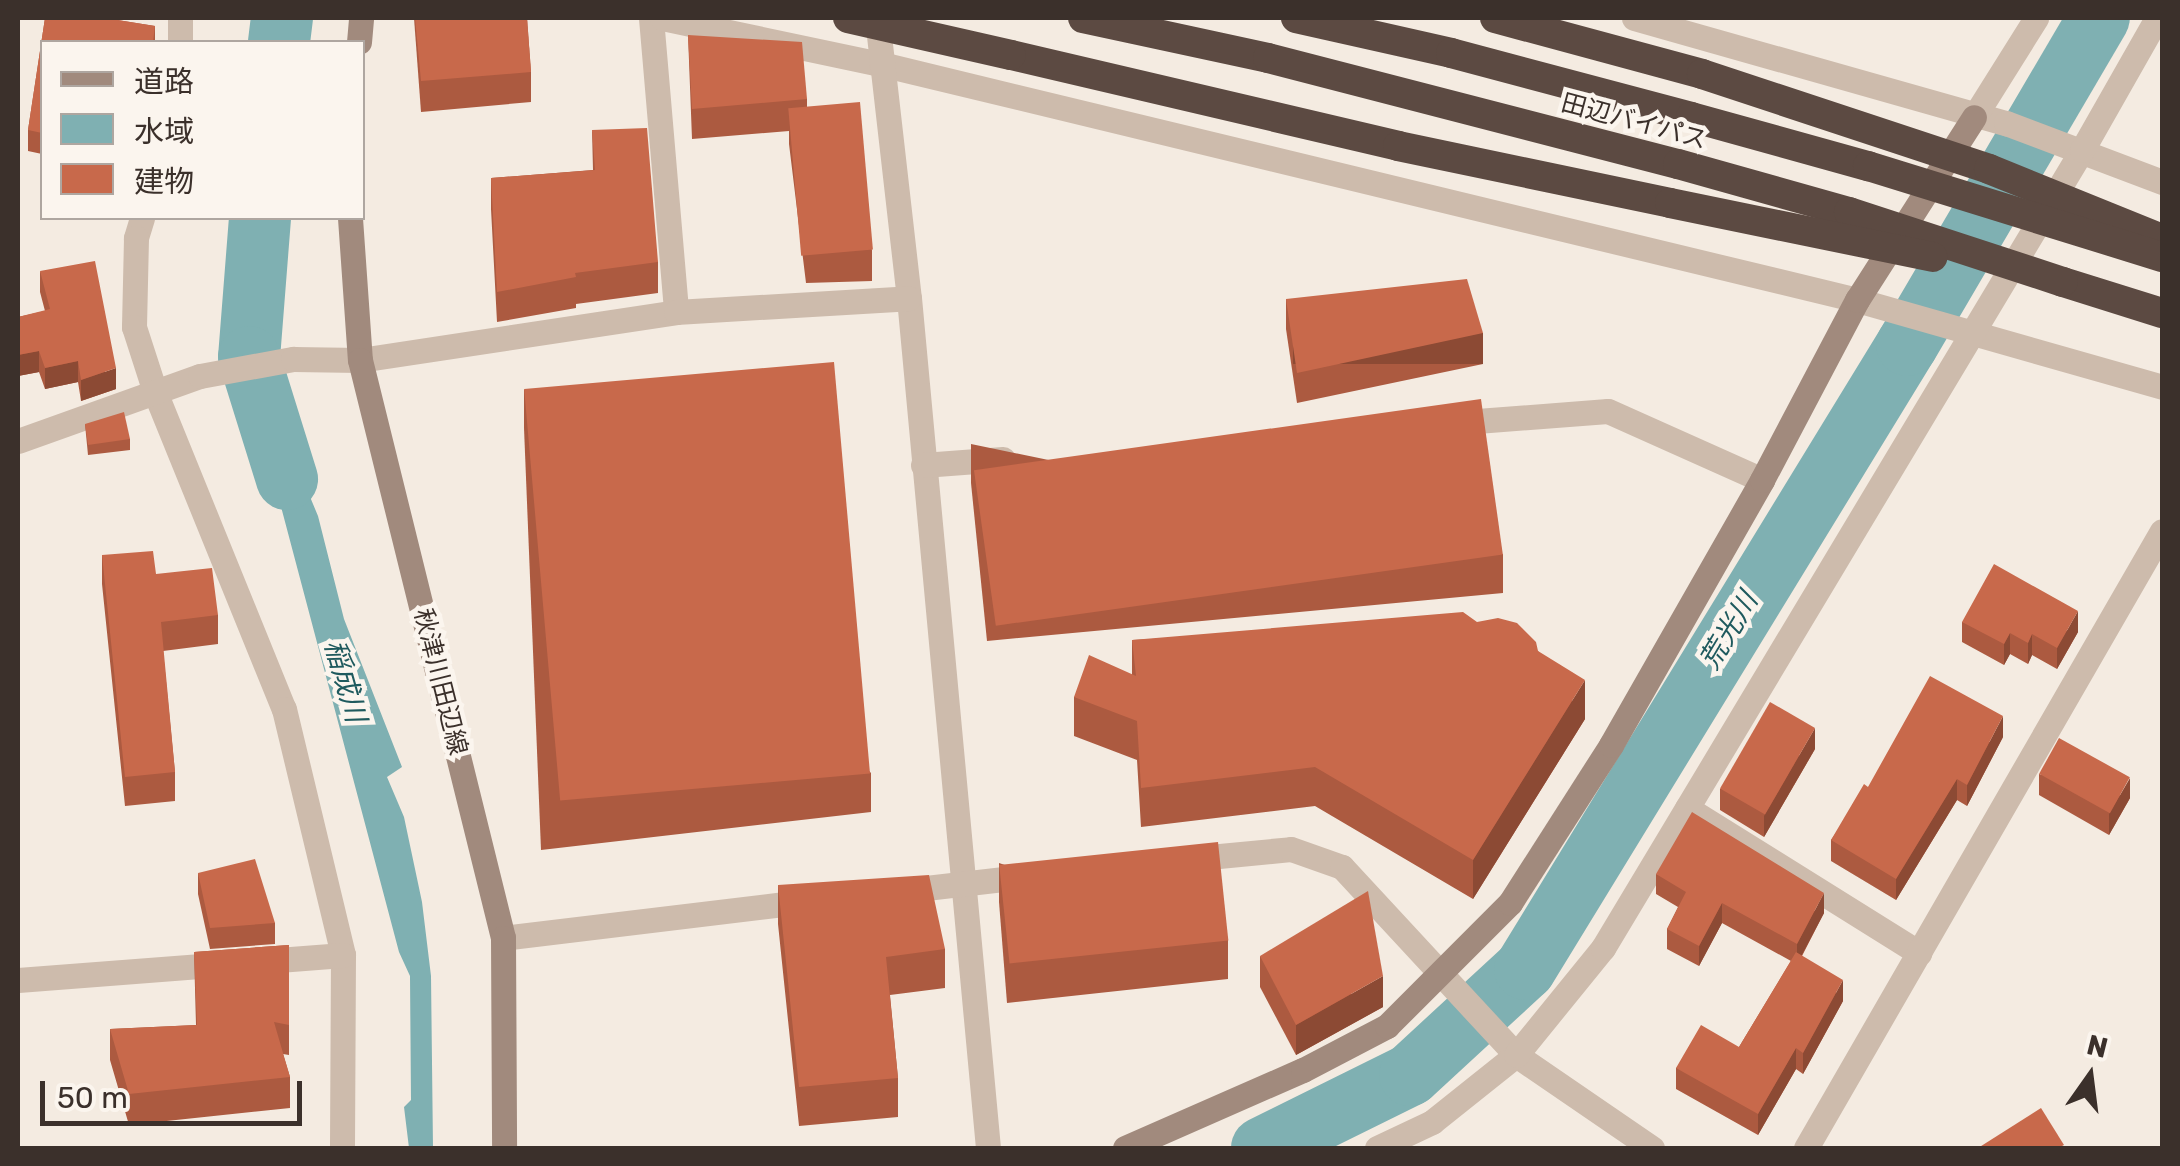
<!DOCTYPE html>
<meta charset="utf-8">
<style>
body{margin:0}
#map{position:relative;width:2180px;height:1166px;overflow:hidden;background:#f4ebe1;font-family:Rubik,"Noto Sans JP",sans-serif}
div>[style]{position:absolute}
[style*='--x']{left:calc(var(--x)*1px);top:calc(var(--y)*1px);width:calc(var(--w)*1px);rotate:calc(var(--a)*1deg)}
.water>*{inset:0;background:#7fb0b2}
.river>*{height:62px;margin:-31px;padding:0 31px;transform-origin:31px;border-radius:31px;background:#7fb0b2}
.street>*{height:25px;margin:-12.5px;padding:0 12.5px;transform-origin:12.5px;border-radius:12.5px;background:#cdbbac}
.secondary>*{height:25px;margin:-12.5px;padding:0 12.5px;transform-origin:12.5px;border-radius:12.5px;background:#a18a7d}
.highway>*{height:30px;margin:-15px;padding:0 15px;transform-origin:15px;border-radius:15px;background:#5c4a42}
.highway-bridge>*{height:30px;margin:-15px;padding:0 15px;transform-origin:15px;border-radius:15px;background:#5c4a42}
.wall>*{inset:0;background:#ac5a40}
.shaded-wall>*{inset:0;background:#8c4a34;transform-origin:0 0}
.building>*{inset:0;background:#c8694b;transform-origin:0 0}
span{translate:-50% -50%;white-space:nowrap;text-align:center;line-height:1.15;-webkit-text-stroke:9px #fbf5ee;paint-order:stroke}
.street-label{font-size:25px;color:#3b302b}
.water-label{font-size:28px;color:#1f5a5e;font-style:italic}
.frame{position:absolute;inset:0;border:20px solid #3b302b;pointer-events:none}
.legend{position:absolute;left:40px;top:40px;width:325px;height:180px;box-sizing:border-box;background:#fbf5ee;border:2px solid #aea6a0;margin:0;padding:12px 18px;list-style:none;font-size:30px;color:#3b302b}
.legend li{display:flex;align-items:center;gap:20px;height:50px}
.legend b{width:50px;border:2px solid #aea6a0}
.north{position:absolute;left:2040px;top:1026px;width:100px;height:100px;-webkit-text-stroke:8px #fbf5ee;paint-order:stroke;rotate:14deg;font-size:28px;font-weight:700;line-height:40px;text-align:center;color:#3b302b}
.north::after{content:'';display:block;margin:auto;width:35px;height:45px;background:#3b302b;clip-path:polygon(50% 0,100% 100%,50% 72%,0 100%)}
.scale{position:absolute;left:40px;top:1081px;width:262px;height:45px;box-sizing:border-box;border:5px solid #3b302b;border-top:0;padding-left:12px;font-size:30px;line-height:35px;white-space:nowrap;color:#3b302b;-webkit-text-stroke:8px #fbf5ee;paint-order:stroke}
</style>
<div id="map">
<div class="water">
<div style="clip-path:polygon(268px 396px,318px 516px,344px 619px,402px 767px,387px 777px,404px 817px,422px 902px,431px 976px,433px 1148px,409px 1148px,404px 1107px,411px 1100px,410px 976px,399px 952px,253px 401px)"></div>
</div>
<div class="river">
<div style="--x:279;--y:42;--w:24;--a:-83"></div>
<div style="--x:260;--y:218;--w:139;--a:94.5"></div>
<div style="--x:249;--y:357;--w:128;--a:72.7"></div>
<div style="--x:1262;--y:1148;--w:165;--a:-26.3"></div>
<div style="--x:1410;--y:1075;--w:156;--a:-42.7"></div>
<div style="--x:1525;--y:969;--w:732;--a:-58.53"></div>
<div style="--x:1907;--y:345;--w:379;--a:-59.6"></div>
</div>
<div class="street">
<div style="--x:651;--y:18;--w:295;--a:85.1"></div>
<div style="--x:662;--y:18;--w:224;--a:11.9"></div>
<div style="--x:881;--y:64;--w:1004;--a:13.59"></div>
<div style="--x:1857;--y:300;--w:317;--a:15.9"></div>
<div style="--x:877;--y:18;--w:282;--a:83.5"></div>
<div style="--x:909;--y:298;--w:854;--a:84.69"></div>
<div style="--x:1634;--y:18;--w:387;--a:15.8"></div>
<div style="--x:2006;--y:123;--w:167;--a:20.7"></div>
<div style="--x:180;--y:42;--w:24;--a:-90"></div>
<div style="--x:1974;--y:117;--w:117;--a:-57.9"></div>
<div style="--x:142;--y:218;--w:21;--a:107"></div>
<div style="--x:136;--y:238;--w:89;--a:91.3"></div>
<div style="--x:134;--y:327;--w:68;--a:72.1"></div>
<div style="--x:155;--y:392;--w:342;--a:67.9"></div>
<div style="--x:284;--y:709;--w:253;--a:76.5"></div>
<div style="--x:343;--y:955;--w:193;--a:90.3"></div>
<div style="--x:1451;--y:423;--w:157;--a:-4.4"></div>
<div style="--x:1608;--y:411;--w:169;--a:24.1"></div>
<div style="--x:18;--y:441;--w:193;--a:-19.7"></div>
<div style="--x:200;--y:376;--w:95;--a:-10.4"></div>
<div style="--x:293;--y:359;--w:67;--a:0.9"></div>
<div style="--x:360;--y:360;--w:320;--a:-8.6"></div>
<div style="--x:676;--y:312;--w:233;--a:-3.4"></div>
<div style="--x:923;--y:465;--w:80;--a:-4.3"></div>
<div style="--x:1687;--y:808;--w:274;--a:32"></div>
<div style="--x:1188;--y:859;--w:103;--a:-5.5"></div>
<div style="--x:1291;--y:849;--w:54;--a:19.4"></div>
<div style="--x:1342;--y:867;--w:256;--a:47.2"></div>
<div style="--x:1516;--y:1055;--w:165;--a:34.4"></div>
<div style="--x:900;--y:891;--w:130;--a:-6.6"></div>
<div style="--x:503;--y:938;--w:310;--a:-6.9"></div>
<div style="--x:18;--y:980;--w:326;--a:-4.4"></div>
<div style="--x:1377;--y:1148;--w:61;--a:-25.3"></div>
<div style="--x:1432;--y:1122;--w:107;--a:-38.6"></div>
<div style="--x:1516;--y:1055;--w:138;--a:-50.9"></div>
<div style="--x:1603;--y:948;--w:931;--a:-59.03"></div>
<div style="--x:2082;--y:150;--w:152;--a:-60.4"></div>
<div style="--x:1806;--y:1148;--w:712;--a:-60.02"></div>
</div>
<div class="secondary">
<div style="--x:359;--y:42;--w:24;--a:-85"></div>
<div style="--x:350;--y:218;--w:142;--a:86"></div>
<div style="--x:360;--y:360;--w:595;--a:76.1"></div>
<div style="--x:503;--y:938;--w:210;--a:89.7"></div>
<div style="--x:1125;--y:1148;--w:194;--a:-23.7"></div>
<div style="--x:1303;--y:1070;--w:95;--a:-27.6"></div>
<div style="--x:1387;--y:1026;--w:174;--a:-45"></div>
<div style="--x:1510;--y:903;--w:188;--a:-57.4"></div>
<div style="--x:1611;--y:745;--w:305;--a:-60.3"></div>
<div style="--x:1762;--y:480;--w:204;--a:-62.2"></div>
<div style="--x:1857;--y:300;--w:217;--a:-57.4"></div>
</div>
<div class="highway">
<div style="--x:1083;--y:18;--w:189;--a:12.2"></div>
<div style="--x:1268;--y:58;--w:423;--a:14.5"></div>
<div style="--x:1296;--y:18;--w:159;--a:12.7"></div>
<div style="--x:1451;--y:53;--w:248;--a:14.9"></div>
<div style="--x:1495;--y:18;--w:214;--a:15.1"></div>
<div style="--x:1011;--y:55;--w:398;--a:13.2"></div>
<div style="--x:1398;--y:146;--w:278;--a:11.8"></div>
<div style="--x:2063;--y:282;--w:104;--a:17.4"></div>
</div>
<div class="highway-bridge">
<div style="--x:848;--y:18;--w:167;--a:12.8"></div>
<div style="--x:1702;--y:74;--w:302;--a:18.3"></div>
<div style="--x:1989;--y:169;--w:187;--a:22"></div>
<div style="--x:1691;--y:117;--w:184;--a:15.5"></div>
<div style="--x:1868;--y:166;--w:308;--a:17.2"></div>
<div style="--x:1678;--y:164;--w:178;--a:15.7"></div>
<div style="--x:1849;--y:212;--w:225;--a:18.1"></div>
<div style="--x:1670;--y:203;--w:268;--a:11.6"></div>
</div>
<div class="wall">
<div style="clip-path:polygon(45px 18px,105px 18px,155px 26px,155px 42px,42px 42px,42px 154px,28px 151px,28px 130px)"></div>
<div style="clip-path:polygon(414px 18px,527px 18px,531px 72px,531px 102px,421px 112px)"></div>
<div style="clip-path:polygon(688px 35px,807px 99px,807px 110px,872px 250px,872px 281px,806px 283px,789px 144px,789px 131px,692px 139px)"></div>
<div style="clip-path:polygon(592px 130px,658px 262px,658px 293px,576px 304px,576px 308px,497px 322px,491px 209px,491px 178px,593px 170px)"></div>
<div style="clip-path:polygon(40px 271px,116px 389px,81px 401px,78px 382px,45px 389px,39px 372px,18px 376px,18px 317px,45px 311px,40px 292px)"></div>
<div style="clip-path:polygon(1286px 299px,1483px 364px,1297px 403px,1286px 329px)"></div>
<div style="clip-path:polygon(524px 389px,871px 773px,871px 812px,541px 850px,524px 428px)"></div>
<div style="clip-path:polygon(85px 424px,130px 439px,130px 450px,88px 455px)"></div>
<div style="clip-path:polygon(971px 444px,1503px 554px,1503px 593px,987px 641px,971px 483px)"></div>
<div style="clip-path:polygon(102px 555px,156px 574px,218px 615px,218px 644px,163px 651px,175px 772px,175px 801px,125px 806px,102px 584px)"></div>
<div style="clip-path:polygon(1477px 622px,1538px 651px,1585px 719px,1473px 899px,1315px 806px,1141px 827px,1137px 760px,1074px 736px,1074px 697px,1132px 675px,1132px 640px)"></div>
<div style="clip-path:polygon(1962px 622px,2078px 632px,2057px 669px,2032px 655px,2028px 664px,2010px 654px,2004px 665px,1962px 642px)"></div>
<div style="clip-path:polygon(2003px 737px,1967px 806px,1957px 800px,1896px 900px,1831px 861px,1831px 840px,1868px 787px)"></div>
<div style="clip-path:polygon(1815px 749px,1764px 837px,1720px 810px,1720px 789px)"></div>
<div style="clip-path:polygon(2039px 774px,2130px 798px,2109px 835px,2039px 795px)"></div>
<div style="clip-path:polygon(999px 863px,1228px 940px,1228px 979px,1007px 1003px,999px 902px)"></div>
<div style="clip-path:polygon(198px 873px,275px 923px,275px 944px,210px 949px,198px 894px)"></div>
<div style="clip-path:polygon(1656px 874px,1824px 913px,1802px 956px,1843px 1001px,1803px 1074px,1796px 1069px,1758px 1135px,1676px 1089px,1676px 1068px,1739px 1047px,1791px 961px,1722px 923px,1699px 966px,1667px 949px,1667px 929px,1678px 907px,1656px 894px)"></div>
<div style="clip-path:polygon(778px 885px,945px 949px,945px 988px,890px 995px,898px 1078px,898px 1117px,799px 1126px,778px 924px)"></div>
<div style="clip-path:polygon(289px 945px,289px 1055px,283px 1054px,290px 1077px,290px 1108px,129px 1125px,110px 1060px,110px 1029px,196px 1025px,194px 952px)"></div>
<div style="clip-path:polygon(1260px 956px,1383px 1007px,1296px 1055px,1260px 987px)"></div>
</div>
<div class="shaded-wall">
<div style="left:1483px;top:333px;width:31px;height:190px;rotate:90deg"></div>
<div style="clip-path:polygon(39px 351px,39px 372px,18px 376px,18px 355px)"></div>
<div style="clip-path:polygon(78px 361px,78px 382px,45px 389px,45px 368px)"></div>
<div style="clip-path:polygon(116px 368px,116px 389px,81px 401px,81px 380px)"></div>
<div style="clip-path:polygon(2078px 611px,2078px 632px,2057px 669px,2057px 648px)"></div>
<div style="clip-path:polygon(2010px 633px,2010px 654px,2004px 665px,2004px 644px)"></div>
<div style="clip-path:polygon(2032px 634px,2032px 655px,2028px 664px,2028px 643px)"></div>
<div style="clip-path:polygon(1585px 680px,1585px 719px,1473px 899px,1473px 860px)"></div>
<div style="clip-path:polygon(2003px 716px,2003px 737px,1967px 806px,1967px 785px)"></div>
<div style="clip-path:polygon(1815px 728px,1815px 749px,1764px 837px,1764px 816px)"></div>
<div style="clip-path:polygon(2130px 778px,2130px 798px,2109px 835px,2109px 814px)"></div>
<div style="clip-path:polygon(1957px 779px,1957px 800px,1896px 900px,1896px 879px)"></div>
<div style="clip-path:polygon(1824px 893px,1824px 913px,1797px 964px,1797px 944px)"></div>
<div style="clip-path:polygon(1722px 903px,1722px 923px,1699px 966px,1699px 946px)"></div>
<div style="clip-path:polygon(1383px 976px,1383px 1007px,1296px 1055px,1296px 1025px)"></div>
<div style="clip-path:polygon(1843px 980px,1843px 1001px,1803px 1074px,1803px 1053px)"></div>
<div style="clip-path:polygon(1796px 1048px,1796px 1069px,1758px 1135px,1758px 1114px)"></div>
</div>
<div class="building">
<div style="clip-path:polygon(45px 18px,105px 18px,155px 26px,153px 42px,42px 42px,42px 133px,28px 130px)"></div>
<div style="clip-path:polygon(415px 18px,527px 18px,531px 72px,421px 81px)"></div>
<div style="clip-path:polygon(688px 35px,802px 42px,807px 99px,692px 109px)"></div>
<div style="left:860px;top:102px;width:148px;height:72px;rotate:85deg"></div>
<div style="clip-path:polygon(647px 128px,658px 262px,575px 273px,576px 277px,497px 292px,491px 178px,595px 170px,592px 130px)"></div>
<div style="clip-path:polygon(95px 261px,116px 368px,81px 380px,78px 361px,45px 368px,39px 351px,18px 355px,18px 317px,50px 309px,40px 271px)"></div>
<div style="clip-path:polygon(1467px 279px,1483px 333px,1297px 373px,1286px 299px)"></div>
<div style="left:834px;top:362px;width:413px;height:311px;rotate:85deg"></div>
<div style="left:1481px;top:399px;width:157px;height:512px;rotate:82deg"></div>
<div style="clip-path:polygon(124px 412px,130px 439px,88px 445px,85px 424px)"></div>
<div style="clip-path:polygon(153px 551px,156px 574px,212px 568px,218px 615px,161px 622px,175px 772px,125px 777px,102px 555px)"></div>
<div style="clip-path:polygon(1994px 564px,2078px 611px,2057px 648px,2032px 634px,2028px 643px,2010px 633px,2004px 644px,1962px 622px)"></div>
<div style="clip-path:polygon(1463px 612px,1477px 622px,1498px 618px,1517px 623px,1536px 642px,1538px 651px,1585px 680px,1473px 860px,1315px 767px,1141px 788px,1137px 721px,1074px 697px,1089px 655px,1136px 676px,1132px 640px)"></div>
<div style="clip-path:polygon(1930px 676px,2003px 716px,1967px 785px,1957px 779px,1896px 879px,1831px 840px,1864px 784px,1868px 787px)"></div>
<div style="left:1770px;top:702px;width:52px;height:100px;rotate:30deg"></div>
<div style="left:2059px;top:738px;width:81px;height:41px;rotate:29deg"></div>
<div style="clip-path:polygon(1692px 812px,1824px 893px,1797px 944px,1722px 903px,1699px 946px,1667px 929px,1686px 892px,1656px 874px)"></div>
<div style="left:1218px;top:842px;width:99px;height:220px;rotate:84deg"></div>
<div style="clip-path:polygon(255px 859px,275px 923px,210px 928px,198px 873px)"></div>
<div style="clip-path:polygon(929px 875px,945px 949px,886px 957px,898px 1078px,799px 1087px,778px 885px)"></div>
<div style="clip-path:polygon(1368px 891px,1383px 976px,1296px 1025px,1260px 956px)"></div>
<div style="clip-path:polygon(289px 945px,289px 1025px,274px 1022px,290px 1077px,129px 1094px,110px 1029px,197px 1025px,194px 952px)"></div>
<div style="clip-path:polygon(1796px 952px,1843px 980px,1803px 1053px,1796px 1048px,1758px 1114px,1676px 1068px,1701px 1025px,1739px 1047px)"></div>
<div style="clip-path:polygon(2041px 1108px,2064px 1145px,2058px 1148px,1978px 1148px)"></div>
</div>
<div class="street-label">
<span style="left:1634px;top:122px;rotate:15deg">田辺バイパス</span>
<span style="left:440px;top:682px;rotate:76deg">秋津川田辺線</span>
</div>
<div class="water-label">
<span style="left:1729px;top:631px;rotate:-59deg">荒光川</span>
<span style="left:345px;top:681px;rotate:74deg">稲成川</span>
</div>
<div class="frame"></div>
<ul class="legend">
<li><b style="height:12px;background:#a18a7d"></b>道路</li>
<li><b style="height:28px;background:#7fb0b2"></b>水域</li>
<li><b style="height:28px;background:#c8694b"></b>建物</li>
</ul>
<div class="north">N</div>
<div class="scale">50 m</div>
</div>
